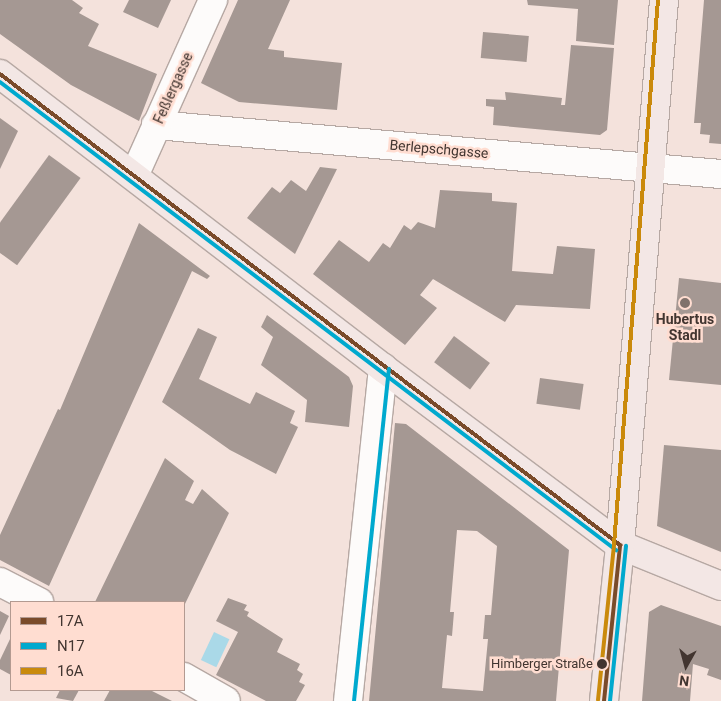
<!DOCTYPE html>
<meta charset="utf-8">
<style>
body{margin:0}
#map{position:relative;width:721px;height:701px;overflow:hidden;background:#f4e2dc;font-family:Roboto,sans-serif}
div>[style]{position:absolute}
[style*='--x']{left:calc(var(--x)*1px);top:calc(var(--y)*1px);width:calc(var(--w)*1px);rotate:calc(var(--a)*1deg)}
.water>*{inset:0;background:#aad9e8;transform-origin:0 0}
.building>*{inset:0;background:#a59893;transform-origin:0 0}
.roads{filter:drop-shadow(1px 0 #b6a8a3) drop-shadow(-1px 0 #b6a8a3) drop-shadow(0 1px #b6a8a3) drop-shadow(0 -1px #b6a8a3)}
.minor>*{height:28px;margin:-14px;padding:0 14px;transform-origin:14px;border-radius:14px;background:#fdfbfa}
.major>*{height:28px;margin:-14px;padding:0 14px;transform-origin:14px;border-radius:14px;background:#f3e7e5}
.bus-1>*{height:4px;margin:-2px;padding:0 2px;transform-origin:2px;border-radius:2px;background:#7a4b2a}
.bus-2>*{height:4px;margin:-2px;padding:0 2px;transform-origin:2px;border-radius:2px;background:#00a9ce}
.bus-3>*{height:4px;margin:-2px;padding:0 2px;transform-origin:2px;border-radius:2px;background:#ca8a0c}
.dots>*{width:14px;height:14px;translate:-50% -50%;box-sizing:border-box;border:2px solid #ffddd1;border-radius:50%}
span{translate:-50% -50%;white-space:nowrap;text-align:center;line-height:1.15;-webkit-text-stroke:5px #ffddd1;paint-order:stroke}
.bus-label{font-size:13px;color:#423530}
.right{translate:-100% -50%;text-align:right}
.street-label{font-size:14px;color:#423530}
.poi-label{font-size:14px;color:#423530;font-weight:700}
.legend{position:absolute;left:10px;top:601px;width:175px;height:90px;box-sizing:border-box;background:#ffddd1;border:1px solid #b39a91;margin:0;padding:6px 9px;list-style:none;font-size:15px;color:#423530}
.legend li{display:flex;align-items:center;gap:10px;height:25px}
.legend b{width:25px;border:1px solid #b39a91}
.north{position:absolute;left:661px;top:641px;width:50px;height:50px;-webkit-text-stroke:4px #ffddd1;paint-order:stroke;rotate:187deg;font-size:14px;font-weight:700;line-height:20px;text-align:center;color:#423530}
.north::after{content:'';display:block;margin:auto;width:18px;height:22px;background:#423530;clip-path:polygon(50% 0,100% 100%,50% 72%,0 100%)}
</style>
<div id="map">
<div class="water">
<div style="left:214px;top:632px;width:17px;height:31px;rotate:25deg"></div>
</div>
<div class="building">
<div style="clip-path:polygon(0 0,72px 0,83px 8px,79px 13px,99px 24px,88px 46px,157px 74px,139px 121px,71px 85px,0 34px)"></div>
<div style="clip-path:polygon(129px 0,171px 0,158px 28px,123px 12px)"></div>
<div style="clip-path:polygon(238px 0,290px 0,268px 49px,284px 51px,284px 57px,342px 63px,337px 110px,239px 102px,201px 83px)"></div>
<div style="clip-path:polygon(527px 0,618px 0,614px 45px,576px 41px,578px 9px,528px 5px)"></div>
<div style="clip-path:polygon(704px 0,721px 0,721px 144px,709px 143px,710px 135px,700px 134px,701px 123px,694px 123px)"></div>
<div style="left:483px;top:32px;width:46px;height:26px;rotate:5deg"></div>
<div style="clip-path:polygon(571px 45px,614px 48px,607px 130px,600px 135px,493px 125px,494px 107px,486px 106px,486px 99px,506px 100px,505px 92px,562px 98px,561px 105px,565px 105px)"></div>
<div style="clip-path:polygon(0 118px,18px 131px,0 169px)"></div>
<div style="left:49px;top:155px;width:39px;height:108px;rotate:36deg"></div>
<div style="clip-path:polygon(320px 167px,337px 169px,295px 254px,247px 218px,272px 187px,280px 193px,291px 180px,306px 191px)"></div>
<div style="clip-path:polygon(440px 190px,492px 193px,492px 201px,517px 203px,512px 271px,553px 274px,557px 246px,595px 249px,590px 309px,516px 305px,505px 322px,433px 279px,420px 295px,437px 308px,405px 345px,313px 274px,339px 240px,369px 262px,383px 243px,390px 248px,404px 225px,411px 230px,418px 222px,435px 228px)"></div>
<div style="clip-path:polygon(139px 223px,210px 276px,207px 279px,192px 271px,49px 586px,0 560px,0 535px,58px 409px,60px 410px)"></div>
<div style="clip-path:polygon(679px 278px,721px 283px,721px 385px,669px 380px)"></div>
<div style="clip-path:polygon(267px 315px,349px 377px,353px 386px,349px 427px,305px 422px,307px 400px,261px 365px,273px 337px,261px 327px)"></div>
<div style="clip-path:polygon(198px 328px,217px 337px,199px 379px,250px 404px,256px 392px,295px 411px,290px 423px,298px 427px,276px 474px,230px 450px,162px 402px)"></div>
<div style="left:454px;top:336px;width:45px;height:33px;rotate:37deg"></div>
<div style="left:540px;top:378px;width:44px;height:26px;rotate:8deg"></div>
<div style="clip-path:polygon(evenodd,395px 423px,406px 424px,569px 550px,556px 701px,369px 701px,395px 423px,457px 530px,477px 531px,497px 546px,491px 615px,485px 615px,483px 639px,488px 639px,483px 691px,442px 688px,447px 635px,452px 636px,454px 612px,450px 612px,457px 530px)"></div>
<div style="clip-path:polygon(664px 445px,721px 450px,721px 552px,657px 526px)"></div>
<div style="clip-path:polygon(165px 458px,194px 481px,185px 500px,193px 504px,202px 489px,229px 513px,184px 606px,184px 602px,95px 602px)"></div>
<div style="clip-path:polygon(228px 598px,247px 605px,244px 610px,249px 612px,247px 616px,283px 639px,277px 652px,300px 664px,297px 670px,303px 674px,299px 682px,305px 685px,296px 701px,266px 701px,216px 675px,238px 632px,216px 621px)"></div>
<div style="clip-path:polygon(661px 605px,721px 626px,721px 680px,707px 675px,709px 669px,693px 664px,690px 701px,642px 701px,649px 612px)"></div>
<div style="clip-path:polygon(0 611px,9px 616px,0 635px)"></div>
<div style="clip-path:polygon(11px 637px,11px 675px,0 669px,0 660px)"></div>
<div style="clip-path:polygon(60px 690px,79px 690px,73px 701px,56px 698px)"></div>
<div style="clip-path:polygon(110px 690px,150px 690px,172px 701px,104px 701px)"></div>
</div>
<div class="roads">
<div class="minor">
<div style="--x:156;--y:125;--w:567;--a:4.96"></div>
<div style="--x:134;--y:176;--w:193;--a:-65.8"></div>
<div style="--x:0;--y:582;--w:44;--a:27.1"></div>
<div style="--x:184;--y:677;--w:48;--a:29.7"></div>
<div style="--x:348;--y:701;--w:335;--a:-84"></div>
</div>
<div class="major">
<div style="--x:0;--y:74;--w:483;--a:37.5"></div>
<div style="--x:383;--y:368;--w:296;--a:36.8"></div>
<div style="--x:620;--y:545;--w:109;--a:22.1"></div>
<div style="--x:604;--y:701;--w:157;--a:-84.1"></div>
<div style="--x:620;--y:545;--w:547;--a:-85.38"></div>
</div>
</div>
<div class="bus-1">
<div style="--x:0;--y:74;--w:779;--a:37.22"></div>
<div style="--x:604;--y:701;--w:157;--a:-84.1"></div>
</div>
<div class="bus-2">
<div style="--x:0;--y:82;--w:774;--a:37.23"></div>
<div style="--x:354;--y:701;--w:334;--a:-84"></div>
<div style="--x:610;--y:701;--w:156;--a:-84.1"></div>
</div>
<div class="bus-3">
<div style="--x:598;--y:700;--w:157;--a:-84.1"></div>
<div style="--x:614;--y:544;--w:546;--a:-85.38"></div>
</div>
<div class="dots">
<div style="left:685px;top:303px;background:#80726c"></div>
<div style="left:602px;top:664px;background:#423530"></div>
</div>
<div class="bus-label">
<span class="right" style="left:593px;top:664px">Himberger Straße</span>
</div>
<div class="street-label">
<span style="left:173px;top:88px;rotate:-66deg">Feßlergasse</span>
<span style="left:439px;top:149px;rotate:5deg">Berlepschgasse</span>
</div>
<div class="poi-label">
<span style="left:685px;top:327px">Hubertus<br>Stadl</span>
</div>
<ul class="legend">
<li><b style="height:6px;background:#7a4b2a"></b>17A</li>
<li><b style="height:6px;background:#00a9ce"></b>N17</li>
<li><b style="height:6px;background:#ca8a0c"></b>16A</li>
</ul>
<div class="north">N</div>
</div>
